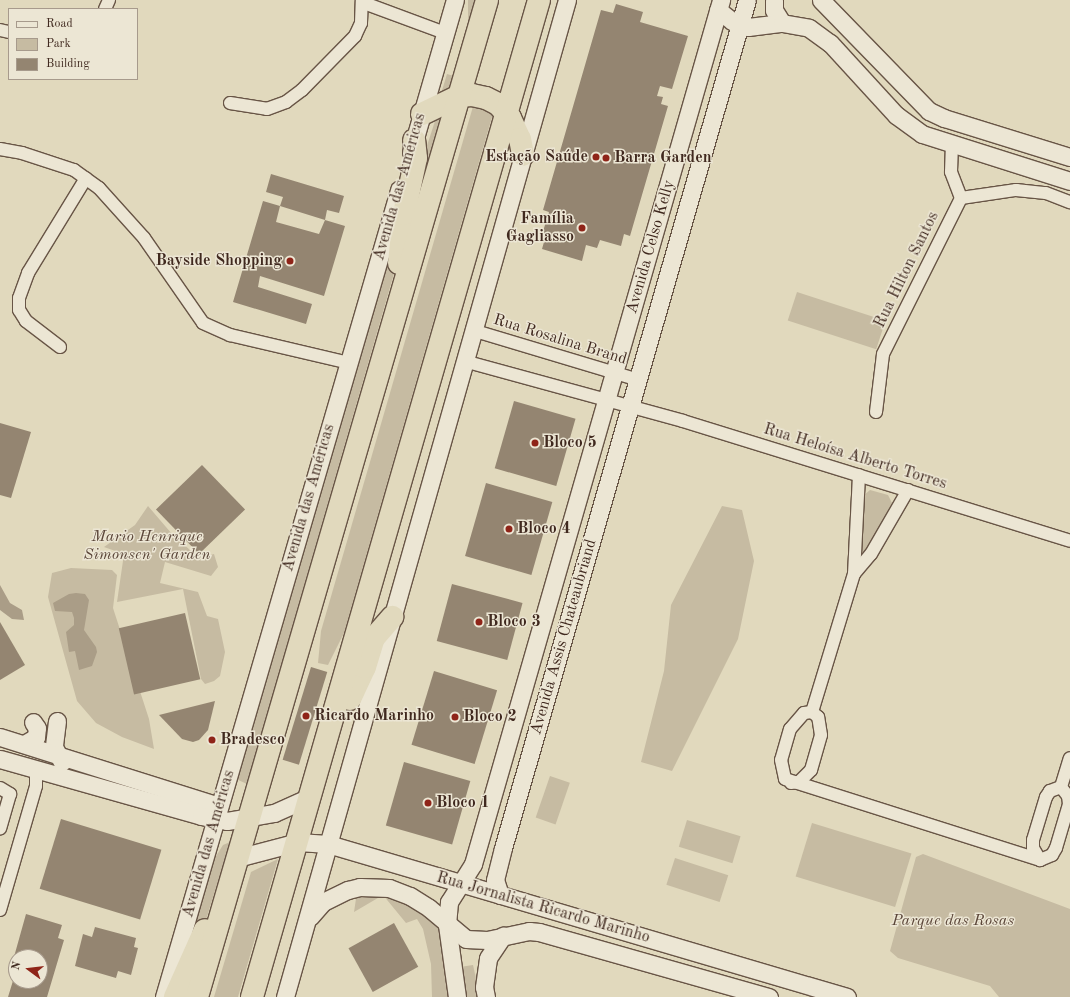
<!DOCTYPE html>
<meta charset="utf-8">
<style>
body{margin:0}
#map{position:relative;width:1070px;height:997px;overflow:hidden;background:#e1d9bd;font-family:"Old Standard TT",serif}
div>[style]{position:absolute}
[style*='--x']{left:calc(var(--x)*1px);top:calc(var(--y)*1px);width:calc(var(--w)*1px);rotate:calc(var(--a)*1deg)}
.green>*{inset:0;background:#c6bba2;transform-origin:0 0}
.water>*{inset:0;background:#aa9d87}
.building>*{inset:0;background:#948571;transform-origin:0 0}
.roads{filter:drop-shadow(1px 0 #685546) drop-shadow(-1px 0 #685546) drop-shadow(0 1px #685546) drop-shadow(0 -1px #685546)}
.street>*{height:12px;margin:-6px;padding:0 6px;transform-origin:6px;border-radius:6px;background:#ece6d4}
.secondary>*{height:17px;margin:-8.5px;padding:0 8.5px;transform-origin:8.5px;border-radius:8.5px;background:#ece6d4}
.highway>*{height:22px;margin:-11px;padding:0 11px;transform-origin:11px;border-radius:11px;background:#e1d9bd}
.dots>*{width:11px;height:11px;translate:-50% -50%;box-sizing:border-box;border:2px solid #ece6d4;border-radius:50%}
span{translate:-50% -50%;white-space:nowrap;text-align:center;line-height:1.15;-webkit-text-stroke:3px #ece6d4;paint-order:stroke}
.poi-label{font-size:16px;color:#40291f;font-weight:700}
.right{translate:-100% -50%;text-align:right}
.left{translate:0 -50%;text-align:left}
.street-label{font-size:16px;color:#40291f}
.park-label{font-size:16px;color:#5b4639;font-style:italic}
.legend{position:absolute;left:8px;top:8px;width:130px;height:72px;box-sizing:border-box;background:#ece6d4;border:1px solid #a79a8c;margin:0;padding:5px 7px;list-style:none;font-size:12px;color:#40291f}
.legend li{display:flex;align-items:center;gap:8px;height:20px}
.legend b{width:20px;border:1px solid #a79a8c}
.north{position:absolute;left:8px;top:949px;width:40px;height:40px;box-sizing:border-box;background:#ece6d4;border:1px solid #a79a8c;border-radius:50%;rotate:285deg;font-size:11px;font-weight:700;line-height:16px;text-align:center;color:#40291f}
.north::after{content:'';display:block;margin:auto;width:14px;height:18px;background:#8f2418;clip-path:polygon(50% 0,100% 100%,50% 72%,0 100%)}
</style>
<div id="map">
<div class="green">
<div style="left:468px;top:0;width:12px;height:71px"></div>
<div style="clip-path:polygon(447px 74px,457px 77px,454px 90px,440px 97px)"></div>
<div style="clip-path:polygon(474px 103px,494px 110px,344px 633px,328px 665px,318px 663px,321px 631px)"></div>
<div style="clip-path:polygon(445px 111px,404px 259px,420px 167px,436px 118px)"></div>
<div style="clip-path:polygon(399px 233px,395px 270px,247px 784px,236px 779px,386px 265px)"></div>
<div style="left:797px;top:292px;width:93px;height:30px;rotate:18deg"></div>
<div style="clip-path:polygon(870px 490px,888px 495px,892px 503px,868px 550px,864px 553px,859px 550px,863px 496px)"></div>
<div style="clip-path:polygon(148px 506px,172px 534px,199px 558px,214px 554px,218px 567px,211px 576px,165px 562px,160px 583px,198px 592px,207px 616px,218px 619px,225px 652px,220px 676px,214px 681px,205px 684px,201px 679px,183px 589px,117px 602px,124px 554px,104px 547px,135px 525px)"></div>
<div style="clip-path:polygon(722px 506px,742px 510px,754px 561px,738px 639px,672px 771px,641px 762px,664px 671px,671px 605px)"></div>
<div style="clip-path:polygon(71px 568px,112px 570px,117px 575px,113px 608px,149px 719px,154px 749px,122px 737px,96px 723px,77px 701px,48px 597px,52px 573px)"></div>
<div style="left:550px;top:776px;width:21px;height:44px;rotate:19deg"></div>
<div style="left:687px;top:820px;width:56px;height:28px;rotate:17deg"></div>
<div style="left:812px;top:823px;width:104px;height:56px;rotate:17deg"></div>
<div style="clip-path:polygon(230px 842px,201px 936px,185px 953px,213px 861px,223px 845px)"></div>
<div style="clip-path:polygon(923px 854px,1070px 909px,1070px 997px,999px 997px,990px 986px,898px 958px,890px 951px,916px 857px)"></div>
<div style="left:675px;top:858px;width:56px;height:28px;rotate:18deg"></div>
<div style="clip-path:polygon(278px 859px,238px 997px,214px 997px,251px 872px)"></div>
<div style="clip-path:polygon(376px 890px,408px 900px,439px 927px,454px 997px,432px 997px,431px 964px,423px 929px,417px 919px,406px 923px,383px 895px,354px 912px,357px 892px)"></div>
<div style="clip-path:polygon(473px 965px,480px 997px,463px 997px,460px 967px)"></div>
</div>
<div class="water">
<div style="clip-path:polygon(0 585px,10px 603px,22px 610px,24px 620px,12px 619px,0 610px)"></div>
<div style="clip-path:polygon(76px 593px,85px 594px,89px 600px,84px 630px,96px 647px,97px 652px,92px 666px,79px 670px,75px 651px,69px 652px,66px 632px,74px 625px,74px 618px,72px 612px,55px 611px,53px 603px,69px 594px)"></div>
</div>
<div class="building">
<div style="clip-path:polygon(616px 4px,643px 12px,640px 22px,688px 36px,672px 89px,660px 86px,657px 96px,663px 97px,661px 104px,668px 106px,630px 236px,624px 234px,621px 246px,600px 240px,597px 248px,586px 245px,582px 261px,542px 249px,544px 242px,540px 241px,549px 212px,543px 210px,601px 10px,613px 13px)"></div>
<div style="clip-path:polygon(271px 174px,344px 196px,339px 213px,327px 210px,325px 220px,280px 206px,283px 197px,266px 192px)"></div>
<div style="clip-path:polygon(263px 201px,280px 206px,276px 222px,319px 234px,325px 220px,345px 226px,324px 296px,260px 276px,258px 287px,312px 304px,306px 324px,233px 302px)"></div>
<div style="left:514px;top:401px;width:64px;height:70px;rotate:16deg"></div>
<div style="clip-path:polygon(0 423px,31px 432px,11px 498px,0 495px)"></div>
<div style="left:202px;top:465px;width:62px;height:64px;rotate:46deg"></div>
<div style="left:486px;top:483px;width:69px;height:76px;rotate:16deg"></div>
<div style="left:452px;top:584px;width:73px;height:59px;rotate:15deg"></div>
<div style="left:185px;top:613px;width:68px;height:68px;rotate:77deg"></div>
<div style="clip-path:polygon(0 622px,25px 665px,0 680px)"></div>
<div style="left:311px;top:667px;width:17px;height:97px;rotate:17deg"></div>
<div style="left:434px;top:671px;width:66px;height:77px;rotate:17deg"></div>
<div style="clip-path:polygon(215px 701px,208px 730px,199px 740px,193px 742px,182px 739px,159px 715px)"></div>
<div style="left:404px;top:762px;width:69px;height:66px;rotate:16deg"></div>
<div style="left:61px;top:819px;width:105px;height:73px;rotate:17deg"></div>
<div style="clip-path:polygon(26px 914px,62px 925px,58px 938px,64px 940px,47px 997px,8px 997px,16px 971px,16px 981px,40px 981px,40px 957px,16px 957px,16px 965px,12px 964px)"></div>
<div style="left:394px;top:923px;width:50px;height:52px;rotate:61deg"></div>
<div style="clip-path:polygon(95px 927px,136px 938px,134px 947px,138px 948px,131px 975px,118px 971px,116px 978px,75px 966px,83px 934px,92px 937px)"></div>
</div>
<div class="roads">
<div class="street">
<div style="--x:364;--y:3;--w:86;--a:20.3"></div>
<div style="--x:105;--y:9;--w:10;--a:-66"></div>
<div style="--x:0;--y:30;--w:9;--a:13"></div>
<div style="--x:230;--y:103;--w:37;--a:9"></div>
<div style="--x:267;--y:109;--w:20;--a:-20"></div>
<div style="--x:286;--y:102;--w:20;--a:-37"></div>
<div style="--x:302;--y:90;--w:76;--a:-45.5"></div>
<div style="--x:355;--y:36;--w:14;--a:-65"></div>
<div style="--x:361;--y:23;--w:23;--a:-88"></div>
<div style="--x:0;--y:149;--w:22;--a:10"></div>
<div style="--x:22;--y:153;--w:55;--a:18.1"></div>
<div style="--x:74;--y:170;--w:31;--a:36"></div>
<div style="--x:99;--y:188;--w:67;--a:48"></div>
<div style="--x:144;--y:238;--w:103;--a:55.2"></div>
<div style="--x:203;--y:323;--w:30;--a:24"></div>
<div style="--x:230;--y:335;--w:122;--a:13.2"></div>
<div style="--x:961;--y:198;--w:56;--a:-8.3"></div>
<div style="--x:1016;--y:190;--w:30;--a:6"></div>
<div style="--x:1046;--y:193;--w:26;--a:21"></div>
<div style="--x:472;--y:330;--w:174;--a:16.7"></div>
<div style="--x:60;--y:347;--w:43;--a:-142.6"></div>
<div style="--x:26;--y:321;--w:13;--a:-122"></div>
<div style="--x:19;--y:310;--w:12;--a:-90"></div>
<div style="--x:19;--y:298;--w:27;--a:-70"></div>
<div style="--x:28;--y:273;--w:111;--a:-58.6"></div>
<div style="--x:464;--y:361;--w:227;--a:15.3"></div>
<div style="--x:683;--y:421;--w:405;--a:17.2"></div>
<div style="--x:876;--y:412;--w:58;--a:-83.1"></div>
<div style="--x:883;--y:354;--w:174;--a:-63.4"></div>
<div style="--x:961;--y:198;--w:28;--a:-111"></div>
<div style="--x:951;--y:172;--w:27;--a:-88"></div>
<div style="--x:854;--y:574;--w:26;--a:-50"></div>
<div style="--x:871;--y:554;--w:74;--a:-60"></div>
<div style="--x:812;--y:712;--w:8;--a:173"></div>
<div style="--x:804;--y:713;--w:21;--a:131"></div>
<div style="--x:790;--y:729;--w:32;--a:106"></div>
<div style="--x:781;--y:760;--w:19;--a:78"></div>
<div style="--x:785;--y:779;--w:268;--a:17.6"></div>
<div style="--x:1040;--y:860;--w:13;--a:-23"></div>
<div style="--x:1052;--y:855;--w:8;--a:-60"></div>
<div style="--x:1056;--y:848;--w:46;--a:-73.5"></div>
<div style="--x:1069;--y:804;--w:8;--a:-97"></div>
<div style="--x:1068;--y:796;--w:11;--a:-128"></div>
<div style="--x:1061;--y:787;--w:12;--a:160"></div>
<div style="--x:1050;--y:791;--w:7;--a:124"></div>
<div style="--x:1046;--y:797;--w:45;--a:106.8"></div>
<div style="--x:1033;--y:840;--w:8;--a:90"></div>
<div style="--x:1033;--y:848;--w:14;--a:60"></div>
<div style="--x:812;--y:712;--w:144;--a:-73.1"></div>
<div style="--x:854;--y:574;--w:99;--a:-87.1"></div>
<div style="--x:791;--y:783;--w:8;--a:-7"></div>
<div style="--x:799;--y:782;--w:17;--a:-45"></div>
<div style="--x:811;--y:770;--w:36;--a:-74"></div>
<div style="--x:821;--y:735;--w:18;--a:-99"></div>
<div style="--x:818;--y:717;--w:8;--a:-140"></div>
<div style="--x:1061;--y:787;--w:30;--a:-73"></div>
<div style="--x:0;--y:788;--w:12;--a:31"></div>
<div style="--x:10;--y:794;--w:36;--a:106"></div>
<div style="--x:0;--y:910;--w:129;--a:-73.8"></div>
<div style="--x:36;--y:786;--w:16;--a:-90"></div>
</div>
<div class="secondary">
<div style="--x:774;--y:0;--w:10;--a:90"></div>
<div style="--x:774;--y:10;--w:15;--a:58"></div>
<div style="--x:821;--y:0;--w:155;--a:45.8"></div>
<div style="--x:929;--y:111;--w:17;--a:25"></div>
<div style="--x:944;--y:118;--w:132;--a:17.2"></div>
<div style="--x:718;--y:10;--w:18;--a:38"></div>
<div style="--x:732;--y:21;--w:17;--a:21"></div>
<div style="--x:748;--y:27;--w:34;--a:-7"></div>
<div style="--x:782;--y:23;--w:27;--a:10"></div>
<div style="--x:809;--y:28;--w:26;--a:36"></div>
<div style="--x:830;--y:43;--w:98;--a:47.5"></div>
<div style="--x:896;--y:115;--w:32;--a:36"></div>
<div style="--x:922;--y:134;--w:155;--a:17.6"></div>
<div style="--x:411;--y:152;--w:158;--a:-73.9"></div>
<div style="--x:57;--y:721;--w:26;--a:97"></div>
<div style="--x:54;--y:747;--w:17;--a:62"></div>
<div style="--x:0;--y:737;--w:230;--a:17.5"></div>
<div style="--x:24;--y:744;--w:14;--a:-30"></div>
<div style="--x:36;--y:737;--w:9;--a:-84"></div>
<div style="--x:37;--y:728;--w:7;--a:-124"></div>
<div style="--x:0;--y:759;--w:209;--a:15.8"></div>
<div style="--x:201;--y:816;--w:26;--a:11"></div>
<div style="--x:227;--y:821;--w:48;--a:-9.7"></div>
<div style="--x:274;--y:813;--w:39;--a:-24"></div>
<div style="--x:237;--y:858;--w:63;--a:-14.7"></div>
<div style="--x:298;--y:842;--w:30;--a:4"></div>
<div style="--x:328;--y:844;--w:541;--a:16.43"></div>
<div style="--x:500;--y:895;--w:16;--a:-108"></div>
<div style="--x:495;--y:880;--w:33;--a:-76"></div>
<div style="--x:503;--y:848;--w:882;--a:-73.95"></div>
<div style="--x:310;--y:917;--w:20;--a:-49"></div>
<div style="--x:323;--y:902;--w:28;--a:-26"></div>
<div style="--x:348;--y:890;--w:12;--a:-14"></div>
<div style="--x:360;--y:887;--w:29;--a:2"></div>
<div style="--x:389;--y:888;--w:22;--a:21"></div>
<div style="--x:410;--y:896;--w:22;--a:32"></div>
<div style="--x:429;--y:908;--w:48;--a:40"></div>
<div style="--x:466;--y:939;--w:21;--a:3"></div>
<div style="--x:487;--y:940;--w:43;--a:-12.1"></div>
<div style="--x:529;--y:931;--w:10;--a:6"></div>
<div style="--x:539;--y:932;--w:239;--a:15.8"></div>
<div style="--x:164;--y:997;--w:841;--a:-73.76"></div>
<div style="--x:285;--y:997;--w:1036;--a:-74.21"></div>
<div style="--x:457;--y:997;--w:73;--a:-97.9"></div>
<div style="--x:447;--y:925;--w:23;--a:-85"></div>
<div style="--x:449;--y:902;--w:45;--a:-57.7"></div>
<div style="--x:473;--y:864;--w:899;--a:-73.98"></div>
<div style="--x:486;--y:997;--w:10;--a:-101"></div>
<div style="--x:484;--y:987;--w:29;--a:-82"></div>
<div style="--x:488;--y:958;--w:27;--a:-56"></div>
</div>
<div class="highway">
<div style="--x:422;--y:114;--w:41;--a:-25.9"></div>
<div style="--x:459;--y:96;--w:13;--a:-4"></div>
<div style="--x:472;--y:95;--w:14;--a:12"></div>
<div style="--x:486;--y:98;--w:13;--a:27"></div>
<div style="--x:498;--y:104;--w:18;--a:49"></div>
<div style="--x:510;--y:118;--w:23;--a:65"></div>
<div style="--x:520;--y:139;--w:16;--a:79"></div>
<div style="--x:399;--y:263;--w:49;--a:-84.2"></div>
<div style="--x:404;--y:214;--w:57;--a:-77.9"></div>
<div style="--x:416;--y:158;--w:18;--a:-96"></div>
<div style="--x:350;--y:699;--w:35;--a:-65"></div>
<div style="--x:365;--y:667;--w:30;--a:-73"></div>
<div style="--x:374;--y:638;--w:28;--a:-49"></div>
<div style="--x:175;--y:997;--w:73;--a:-65.9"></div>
<div style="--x:197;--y:997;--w:1038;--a:-73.78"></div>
<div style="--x:252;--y:997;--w:1037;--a:-73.94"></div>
</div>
</div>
<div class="dots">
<div style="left:596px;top:157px;background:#8f2418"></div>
<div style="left:606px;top:158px;background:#8f2418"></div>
<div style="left:582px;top:228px;background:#8f2418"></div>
<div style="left:290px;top:261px;background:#8f2418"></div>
<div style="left:535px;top:443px;background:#8f2418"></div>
<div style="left:509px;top:529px;background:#8f2418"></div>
<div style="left:479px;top:622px;background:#8f2418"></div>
<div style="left:306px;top:716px;background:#8f2418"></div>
<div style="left:455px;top:717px;background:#8f2418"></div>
<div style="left:212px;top:740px;background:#8f2418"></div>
<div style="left:428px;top:803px;background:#8f2418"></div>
</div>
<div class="poi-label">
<span class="right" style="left:588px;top:157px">Estação Saúde</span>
<span class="left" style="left:614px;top:158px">Barra Garden</span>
<span class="right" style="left:574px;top:228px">Família<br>Gagliasso</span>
<span class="right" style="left:282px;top:261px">Bayside Shopping</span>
<span class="left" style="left:543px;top:443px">Bloco 5</span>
<span class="left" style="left:517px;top:529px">Bloco 4</span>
<span class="left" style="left:487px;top:622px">Bloco 3</span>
<span class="left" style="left:314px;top:716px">Ricardo Marinho</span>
<span class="left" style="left:463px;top:717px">Bloco 2</span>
<span class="left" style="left:220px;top:740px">Bradesco</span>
<span class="left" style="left:436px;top:803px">Bloco 1</span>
</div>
<div class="street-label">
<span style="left:400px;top:187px;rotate:-74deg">Avenida das Américas</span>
<span style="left:651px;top:247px;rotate:-74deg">Avenida Celso Kelly</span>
<span style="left:907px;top:270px;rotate:-64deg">Rua Hilton Santos</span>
<span style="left:560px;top:340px;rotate:17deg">Rua Rosalina Brand</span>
<span style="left:855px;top:457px;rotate:17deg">Rua Heloísa Alberto Torres</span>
<span style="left:309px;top:498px;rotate:-74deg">Avenida das Américas</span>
<span style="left:564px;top:637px;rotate:-74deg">Avenida Assis Chateaubriand</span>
<span style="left:209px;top:844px;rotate:-74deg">Avenida das Américas</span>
<span style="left:543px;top:908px;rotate:16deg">Rua Jornalista Ricardo Marinho</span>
</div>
<div class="park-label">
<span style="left:147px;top:546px">Mario Henrique<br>Simonsen' Garden</span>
<span style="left:953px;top:921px">Parque das Rosas</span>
</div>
<ul class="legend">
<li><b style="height:5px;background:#ece6d4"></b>Road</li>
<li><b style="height:11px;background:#c6bba2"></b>Park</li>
<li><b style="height:11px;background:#948571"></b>Building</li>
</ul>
<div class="north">N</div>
</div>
